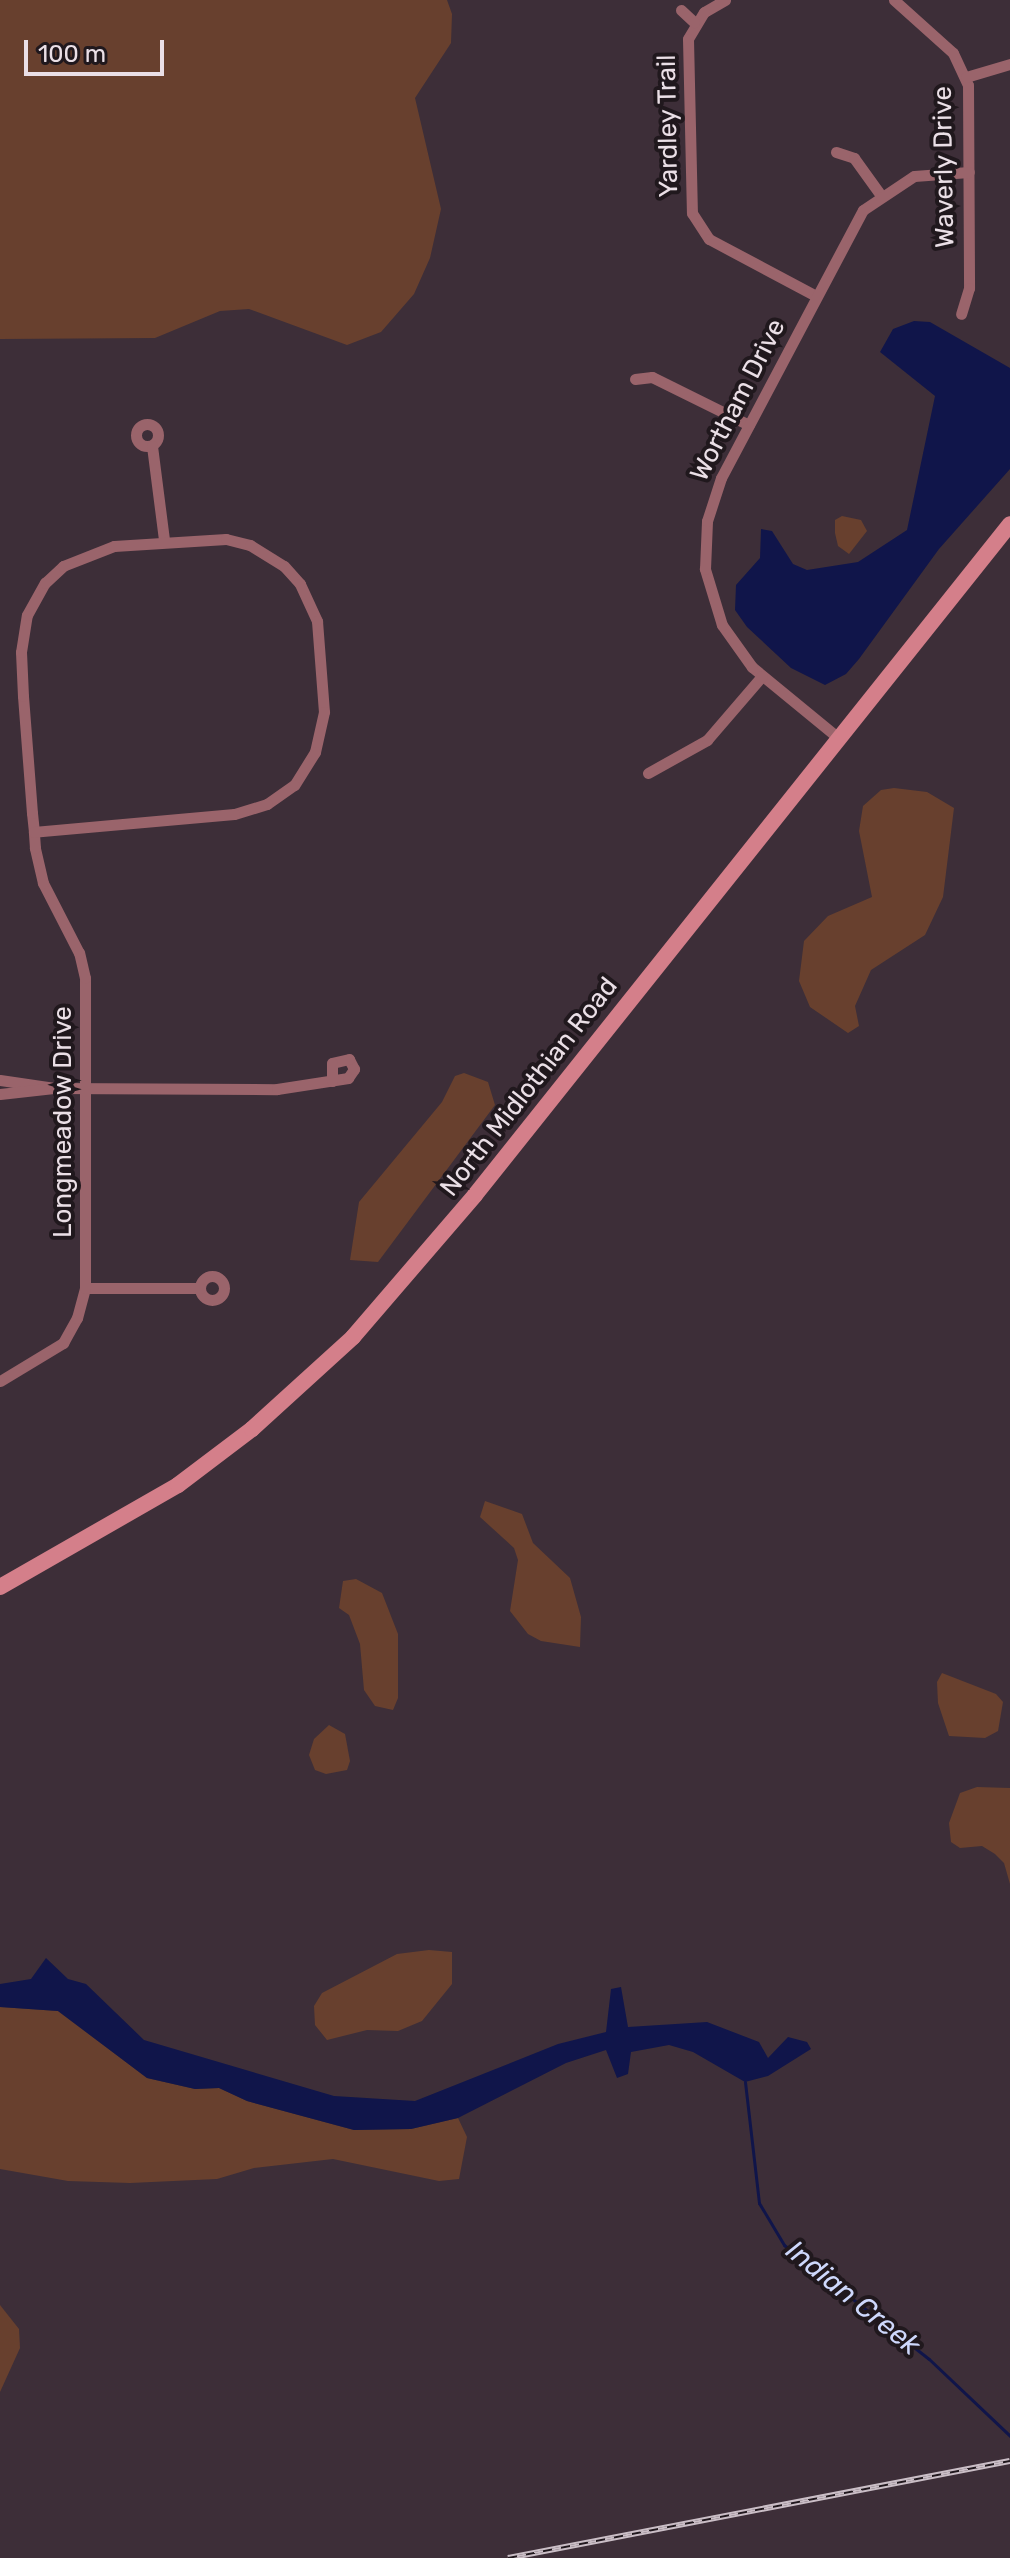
<!DOCTYPE html>
<style>
body{margin:0}
#map{position:relative;width:1010px;height:2558px;overflow:hidden;background:#3d2e38;font-family:Rubik,sans-serif}
div>[style]{position:absolute}
[style*='--x']{left:calc(var(--x)*1px);top:calc(var(--y)*1px);width:calc(var(--w)*1px);rotate:calc(var(--a)*1deg)}
.green>*{inset:0;background:#68402e}
.water>*{inset:0;background:#10154a}
.stream>*{height:3px;margin:-1.5px;padding:0 1.5px;transform-origin:1.5px;border-radius:1.5px;background:#10154a}
.street>*{height:11px;margin:-5.5px;padding:0 5.5px;transform-origin:5.5px;border-radius:5.5px;background:#9a646b}
.street>.ring{margin:-5.5px;padding:0;box-sizing:content-box;background:none;border:11px solid #9a646b;border-radius:50%}
.secondary>*{height:16px;margin:-8px;padding:0 8px;transform-origin:8px;border-radius:8px;background:#d47f8a}
.rail>*{height:6px;margin-top:-3px;transform-origin:0;background:repeating-linear-gradient(90deg,#20181d 0 9px,#cabec6 0 18px);box-sizing:border-box;border-block:2px solid #cabec6}
span{translate:-50% -50%;white-space:nowrap;text-align:center;line-height:1.15;-webkit-text-stroke:8px #20181d;paint-order:stroke}
.street-label{font-size:26px;color:#eadfe6}
.water-label{font-size:28px;color:#ced8fc;font-style:italic}
.scale{position:absolute;left:24px;top:40px;width:140px;height:36px;box-sizing:border-box;border:4px solid #eadfe6;border-top:0;padding-left:10px;font-size:24px;line-height:28px;white-space:nowrap;color:#eadfe6;-webkit-text-stroke:6px #20181d;paint-order:stroke}
</style>
<div id="map">
<div class="green">
<div style="clip-path:polygon(0 0,447px 0,452px 14px,451px 43px,415px 98px,441px 209px,430px 258px,414px 294px,381px 332px,347px 345px,249px 309px,220px 311px,155px 338px,0 339px)"></div>
<div style="clip-path:polygon(842px 516px,861px 520px,867px 531px,849px 554px,838px 546px,835px 533px,835px 520px)"></div>
<div style="clip-path:polygon(894px 788px,927px 792px,954px 808px,943px 897px,925px 935px,871px 970px,855px 1006px,859px 1026px,848px 1033px,810px 1007px,799px 981px,804px 941px,828px 916px,872px 897px,859px 831px,863px 806px,881px 790px)"></div>
<div style="clip-path:polygon(464px 1073px,488px 1082px,495px 1105px,378px 1262px,350px 1260px,359px 1202px,442px 1102px,455px 1076px)"></div>
<div style="clip-path:polygon(485px 1501px,522px 1514px,533px 1543px,570px 1578px,581px 1617px,580px 1647px,541px 1641px,528px 1634px,510px 1611px,518px 1560px,514px 1548px,480px 1517px)"></div>
<div style="clip-path:polygon(356px 1579px,382px 1593px,398px 1634px,398px 1698px,393px 1710px,375px 1706px,364px 1690px,360px 1644px,349px 1615px,339px 1608px,343px 1581px)"></div>
<div style="clip-path:polygon(942px 1673px,996px 1694px,1003px 1702px,998px 1731px,985px 1738px,949px 1736px,938px 1703px,937px 1682px)"></div>
<div style="clip-path:polygon(329px 1725px,345px 1734px,350px 1761px,347px 1770px,326px 1774px,315px 1770px,309px 1755px,314px 1739px)"></div>
<div style="clip-path:polygon(977px 1787px,1010px 1788px,1010px 1884px,1004px 1863px,995px 1854px,982px 1846px,960px 1848px,951px 1842px,949px 1823px,960px 1793px)"></div>
<div style="clip-path:polygon(429px 1950px,452px 1952px,452px 1984px,422px 2021px,398px 2031px,367px 2030px,327px 2040px,315px 2025px,314px 2006px,322px 1993px,397px 1954px)"></div>
<div style="clip-path:polygon(0 2007px,58px 2011px,147px 2078px,195px 2089px,219px 2088px,247px 2101px,354px 2130px,411px 2129px,458px 2118px,467px 2137px,459px 2179px,439px 2181px,333px 2159px,254px 2168px,217px 2179px,130px 2183px,68px 2181px,0 2169px)"></div>
<div style="clip-path:polygon(0 2305px,19px 2329px,20px 2348px,0 2392px)"></div>
</div>
<div class="water">
<div style="clip-path:polygon(914px 321px,930px 322px,1010px 368px,1010px 469px,939px 549px,859px 659px,846px 674px,825px 685px,791px 668px,747px 627px,735px 610px,736px 585px,760px 558px,761px 529px,772px 531px,793px 564px,807px 570px,858px 562px,907px 530px,935px 396px,880px 352px,893px 329px)"></div>
<div style="clip-path:polygon(46px 1958px,68px 1979px,86px 1984px,144px 2040px,334px 2096px,415px 2101px,558px 2044px,606px 2032px,611px 1989px,621px 1987px,628px 2027px,707px 2022px,759px 2042px,768px 2058px,788px 2037px,807px 2042px,811px 2049px,768px 2076px,745px 2082px,693px 2052px,669px 2045px,631px 2052px,628px 2074px,617px 2078px,606px 2050px,566px 2063px,458px 2118px,411px 2129px,354px 2130px,247px 2101px,219px 2088px,195px 2089px,147px 2078px,58px 2011px,0 2007px,0 1984px,31px 1979px)"></div>
</div>
<div class="stream">
<div style="--x:745;--y:2082;--w:122;--a:83.4"></div>
<div style="--x:759;--y:2203;--w:49;--a:59.2"></div>
<div style="--x:784;--y:2245;--w:184;--a:38.2"></div>
<div style="--x:929;--y:2359;--w:112;--a:43.5"></div>
</div>
<div class="street">
<div style="--x:725;--y:0;--w:24;--a:150"></div>
<div style="--x:704;--y:12;--w:31;--a:121"></div>
<div style="--x:688;--y:39;--w:174;--a:88.7"></div>
<div style="--x:692;--y:213;--w:31;--a:57"></div>
<div style="--x:709;--y:239;--w:121;--a:28"></div>
<div style="--x:894;--y:0;--w:79;--a:41.9"></div>
<div style="--x:953;--y:53;--w:35;--a:65"></div>
<div style="--x:968;--y:85;--w:203;--a:89.7"></div>
<div style="--x:969;--y:288;--w:27;--a:107"></div>
<div style="--x:681;--y:10;--w:18;--a:43"></div>
<div style="--x:966;--y:77;--w:46;--a:-16.5"></div>
<div style="--x:836;--y:152;--w:19;--a:18"></div>
<div style="--x:854;--y:158;--w:44;--a:54.2"></div>
<div style="--x:635;--y:379;--w:17;--a:-7"></div>
<div style="--x:652;--y:377;--w:108;--a:26.3"></div>
<div class="ring" style="left:136px;top:424px;width:11px;height:11px"></div>
<div style="--x:152;--y:446;--w:95;--a:82.7"></div>
<div style="--x:836;--y:736;--w:109;--a:-140.6"></div>
<div style="--x:752;--y:667;--w:52;--a:-125.5"></div>
<div style="--x:722;--y:625;--w:59;--a:-106.9"></div>
<div style="--x:705;--y:569;--w:48;--a:-87.6"></div>
<div style="--x:707;--y:521;--w:45;--a:-72"></div>
<div style="--x:721;--y:478;--w:303;--a:-62.1"></div>
<div style="--x:863;--y:210;--w:61;--a:-33.7"></div>
<div style="--x:914;--y:176;--w:55;--a:-4.2"></div>
<div style="--x:648;--y:773;--w:68;--a:-29.2"></div>
<div style="--x:707;--y:740;--w:84;--a:-49.3"></div>
<div style="--x:0;--y:1080;--w:55;--a:8.4"></div>
<div style="--x:54;--y:1088;--w:223;--a:0.3"></div>
<div style="--x:277;--y:1089;--w:72;--a:-8.8"></div>
<div style="--x:348;--y:1078;--w:11;--a:-56"></div>
<div style="--x:354;--y:1069;--w:11;--a:-117"></div>
<div style="--x:349;--y:1059;--w:17;--a:167"></div>
<div style="--x:332;--y:1063;--w:18;--a:90"></div>
<div style="--x:0;--y:1094;--w:54;--a:-6.3"></div>
<div class="ring" style="left:200px;top:1276px;width:13px;height:13px"></div>
<div style="--x:85;--y:1288;--w:115;--a:0"></div>
<div style="--x:0;--y:1381;--w:74;--a:-31.1"></div>
<div style="--x:63;--y:1343;--w:29;--a:-61"></div>
<div style="--x:77;--y:1318;--w:31;--a:-75"></div>
<div style="--x:85;--y:1288;--w:310;--a:-90"></div>
<div style="--x:85;--y:978;--w:26;--a:-103"></div>
<div style="--x:79;--y:953;--w:79;--a:-117.2"></div>
<div style="--x:43;--y:883;--w:36;--a:-103"></div>
<div style="--x:35;--y:848;--w:16;--a:-94"></div>
<div style="--x:34;--y:832;--w:19;--a:-96"></div>
<div style="--x:32;--y:813;--w:117;--a:-94.4"></div>
<div style="--x:23;--y:696;--w:44;--a:-92.6"></div>
<div style="--x:21;--y:652;--w:37;--a:-81"></div>
<div style="--x:27;--y:615;--w:37;--a:-61"></div>
<div style="--x:45;--y:583;--w:25;--a:-43"></div>
<div style="--x:63;--y:566;--w:55;--a:-21.4"></div>
<div style="--x:114;--y:546;--w:112;--a:-3.6"></div>
<div style="--x:226;--y:539;--w:25;--a:14"></div>
<div style="--x:250;--y:545;--w:40;--a:32"></div>
<div style="--x:284;--y:566;--w:24;--a:48"></div>
<div style="--x:300;--y:584;--w:41;--a:65.3"></div>
<div style="--x:317;--y:621;--w:91;--a:85.6"></div>
<div style="--x:324;--y:712;--w:41;--a:102.7"></div>
<div style="--x:315;--y:752;--w:39;--a:122"></div>
<div style="--x:294;--y:785;--w:33;--a:145"></div>
<div style="--x:267;--y:804;--w:34;--a:163"></div>
<div style="--x:234;--y:814;--w:201;--a:174.9"></div>
</div>
<div class="secondary">
<div style="--x:0;--y:1587;--w:205;--a:-29.8"></div>
<div style="--x:178;--y:1485;--w:93;--a:-37.1"></div>
<div style="--x:252;--y:1429;--w:137;--a:-42.3"></div>
<div style="--x:353;--y:1337;--w:187;--a:-49.3"></div>
<div style="--x:475;--y:1195;--w:858;--a:-51.43"></div>
</div>
<div class="rail">
<div style="--x:508;--y:2558;--w:511;--a:-10.94"></div>
</div>
<div class="street-label">
<span style="left:668px;top:126px;rotate:-91deg">Yardley Trail</span>
<span style="left:944px;top:167px;rotate:-91deg">Waverly Drive</span>
<span style="left:738px;top:400px;rotate:-63deg">Wortham Drive</span>
<span style="left:529px;top:1087px;rotate:-52deg">North Midlothian Road</span>
<span style="left:63px;top:1122px;rotate:-90deg">Longmeadow Drive</span>
</div>
<div class="water-label">
<span style="left:853px;top:2298px;rotate:39deg">Indian Creek</span>
</div>
<div class="scale">100 m</div>
</div>
